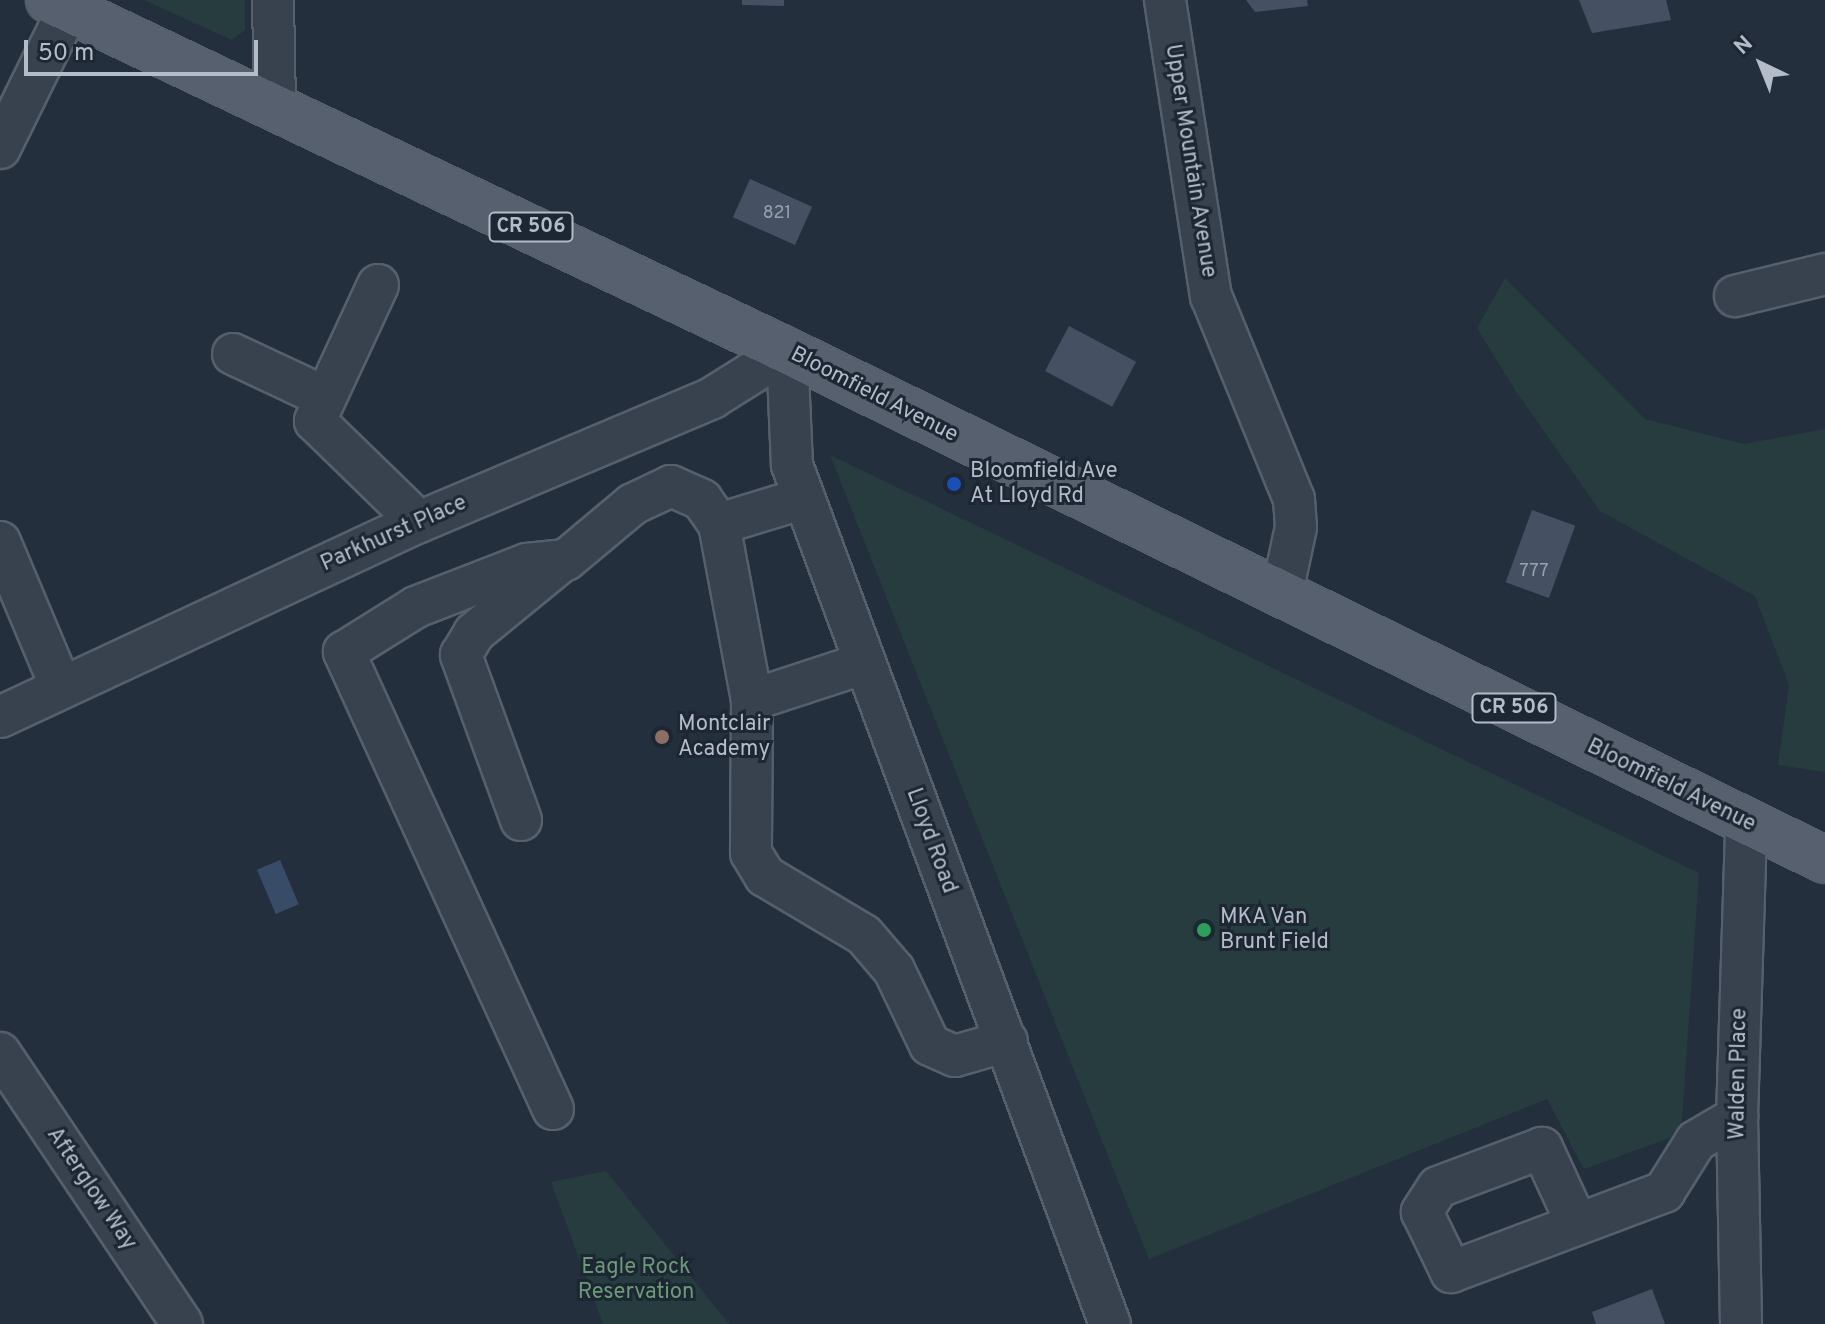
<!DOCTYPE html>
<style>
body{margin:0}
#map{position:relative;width:1825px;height:1324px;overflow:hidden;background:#242f3e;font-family:Overpass,sans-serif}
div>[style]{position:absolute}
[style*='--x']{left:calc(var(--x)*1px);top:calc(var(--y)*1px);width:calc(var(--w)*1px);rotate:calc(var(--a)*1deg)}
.green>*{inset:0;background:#263c3f}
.water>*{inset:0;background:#394c67;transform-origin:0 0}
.building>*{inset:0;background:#455162;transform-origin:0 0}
.roads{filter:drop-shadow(2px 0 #565f6c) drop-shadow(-2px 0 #565f6c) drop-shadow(0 2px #565f6c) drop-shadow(0 -2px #565f6c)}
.minor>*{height:40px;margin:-20px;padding:0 20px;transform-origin:20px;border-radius:20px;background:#38414e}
.major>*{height:44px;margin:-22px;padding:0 22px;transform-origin:22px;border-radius:22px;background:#56606e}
.dots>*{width:22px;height:22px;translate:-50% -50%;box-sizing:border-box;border:4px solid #1d2633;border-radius:50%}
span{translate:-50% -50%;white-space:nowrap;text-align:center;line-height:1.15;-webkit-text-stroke:6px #1d2633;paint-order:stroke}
.number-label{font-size:18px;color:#98a1af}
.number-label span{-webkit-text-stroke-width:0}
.shield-label span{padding:2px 6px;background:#1d2633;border:2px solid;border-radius:6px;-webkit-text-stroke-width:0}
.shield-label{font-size:20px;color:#b4bcc9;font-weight:700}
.street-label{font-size:22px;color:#b4bcc9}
.poi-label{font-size:22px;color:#b4bcc9}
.left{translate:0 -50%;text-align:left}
.park-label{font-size:22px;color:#6b9a76}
.north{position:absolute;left:1721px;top:24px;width:80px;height:80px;-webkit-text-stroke:6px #1d2633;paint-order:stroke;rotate:317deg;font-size:22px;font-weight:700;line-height:32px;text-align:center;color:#b4bcc9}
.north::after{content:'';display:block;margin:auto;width:28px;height:36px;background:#b4bcc9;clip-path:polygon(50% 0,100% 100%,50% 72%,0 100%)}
.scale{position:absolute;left:24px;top:40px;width:234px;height:36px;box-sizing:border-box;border:4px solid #b4bcc9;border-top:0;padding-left:10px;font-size:24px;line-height:28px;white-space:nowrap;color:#b4bcc9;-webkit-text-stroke:6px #1d2633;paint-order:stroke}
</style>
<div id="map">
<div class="green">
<div style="clip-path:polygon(144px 0,245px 0,245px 30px,232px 40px)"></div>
<div style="clip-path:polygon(1505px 278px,1645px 419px,1744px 444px,1825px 429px,1825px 772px,1778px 765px,1789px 685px,1755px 596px,1600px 511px,1515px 390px,1477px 328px)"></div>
<div style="clip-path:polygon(830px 455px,1699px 873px,1681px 1134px,1584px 1169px,1547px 1099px,1149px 1259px)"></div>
<div style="clip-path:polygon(606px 1171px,729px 1324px,603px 1324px,551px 1182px)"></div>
</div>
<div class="water">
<div style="left:280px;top:860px;width:48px;height:25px;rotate:67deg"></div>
</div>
<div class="building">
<div style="clip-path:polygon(742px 0,784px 0,784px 6px,742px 5px)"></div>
<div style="clip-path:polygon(1246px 0,1307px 0,1308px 6px,1255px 12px)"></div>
<div style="clip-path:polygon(1579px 0,1666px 0,1671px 20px,1592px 33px)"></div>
<div style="left:750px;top:179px;width:68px;height:42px;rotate:24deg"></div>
<div style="left:1069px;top:326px;width:76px;height:51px;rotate:28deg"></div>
<div style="left:1532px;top:510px;width:46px;height:77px;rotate:20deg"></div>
<div style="clip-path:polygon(1652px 1289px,1665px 1324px,1596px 1324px,1592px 1312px)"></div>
</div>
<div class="roads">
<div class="minor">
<div style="--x:273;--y:0;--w:103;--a:88.9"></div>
<div style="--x:1165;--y:0;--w:300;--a:81.2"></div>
<div style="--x:1211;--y:296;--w:219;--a:67.8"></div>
<div style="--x:1294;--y:499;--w:28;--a:86"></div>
<div style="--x:1296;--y:527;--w:67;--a:102"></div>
<div style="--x:0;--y:148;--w:156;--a:-63.8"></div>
<div style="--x:378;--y:285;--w:150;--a:114.9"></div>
<div style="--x:315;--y:421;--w:145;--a:44.2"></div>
<div style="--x:1735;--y:296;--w:93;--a:-13.7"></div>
<div style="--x:233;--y:354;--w:102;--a:25.1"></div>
<div style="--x:719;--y:524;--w:89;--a:-17"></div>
<div style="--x:0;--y:542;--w:157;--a:67.2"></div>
<div style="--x:752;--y:700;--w:119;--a:-18.1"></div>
<div style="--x:0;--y:717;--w:462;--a:-25"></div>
<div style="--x:419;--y:522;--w:318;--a:-22.9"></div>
<div style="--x:712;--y:398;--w:89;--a:-32.1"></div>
<div style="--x:787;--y:351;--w:114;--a:87.5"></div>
<div style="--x:792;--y:465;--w:916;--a:69.69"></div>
<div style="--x:521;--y:820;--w:176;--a:-110"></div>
<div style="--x:461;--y:655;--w:26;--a:-59"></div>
<div style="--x:474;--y:633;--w:107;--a:-39.3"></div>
<div style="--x:0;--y:1053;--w:326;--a:56.1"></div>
<div style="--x:553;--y:1109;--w:503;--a:-114.58"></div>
<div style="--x:344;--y:652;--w:85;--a:-32"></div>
<div style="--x:416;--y:607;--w:119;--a:-21.2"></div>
<div style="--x:527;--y:564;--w:39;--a:-6"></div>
<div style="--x:566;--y:560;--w:87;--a:-39.9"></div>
<div style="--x:633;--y:504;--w:42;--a:-25.3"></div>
<div style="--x:671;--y:486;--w:34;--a:24"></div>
<div style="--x:702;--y:500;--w:29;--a:55"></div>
<div style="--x:719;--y:524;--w:179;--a:79.4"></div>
<div style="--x:752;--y:700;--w:153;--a:90.4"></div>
<div style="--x:751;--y:853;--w:27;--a:59"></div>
<div style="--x:765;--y:876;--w:115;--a:30.8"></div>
<div style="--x:864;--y:935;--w:46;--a:49.4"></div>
<div style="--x:894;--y:970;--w:83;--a:64.4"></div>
<div style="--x:930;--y:1045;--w:27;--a:24"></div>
<div style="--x:955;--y:1056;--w:54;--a:-16.1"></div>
<div style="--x:1577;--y:1224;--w:84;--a:-114.7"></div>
<div style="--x:1542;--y:1148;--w:111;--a:159.4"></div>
<div style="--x:1438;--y:1187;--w:30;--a:123"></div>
<div style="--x:1422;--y:1212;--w:67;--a:64.2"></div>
<div style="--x:1451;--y:1272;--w:228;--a:-20.6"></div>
<div style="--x:1664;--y:1192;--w:60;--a:-57.9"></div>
<div style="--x:1696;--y:1141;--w:48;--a:-30.3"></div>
<div style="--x:1741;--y:1324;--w:207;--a:-91.1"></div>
<div style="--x:1737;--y:1117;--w:293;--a:-88.2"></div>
</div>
<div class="major">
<div style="--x:49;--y:0;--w:817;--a:25.44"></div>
<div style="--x:787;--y:351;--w:1156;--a:26.12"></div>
</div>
</div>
<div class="dots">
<div style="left:954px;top:484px;background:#1a4fb4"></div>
<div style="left:662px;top:737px;background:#8d6e63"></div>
<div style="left:1204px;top:930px;background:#2e9e5b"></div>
</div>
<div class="number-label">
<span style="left:777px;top:214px">821</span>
<span style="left:1534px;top:572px">777</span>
</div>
<div class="shield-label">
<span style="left:531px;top:227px">CR 506</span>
<span style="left:1514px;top:708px">CR 506</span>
</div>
<div class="street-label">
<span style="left:1190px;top:161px;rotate:81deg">Upper Mountain Avenue</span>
<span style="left:874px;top:395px;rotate:27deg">Bloomfield Avenue</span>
<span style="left:394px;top:534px;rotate:-24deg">Parkhurst Place</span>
<span style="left:1671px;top:786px;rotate:26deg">Bloomfield Avenue</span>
<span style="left:931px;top:841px;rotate:70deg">Lloyd Road</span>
<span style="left:1739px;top:1074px;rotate:-89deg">Walden Place</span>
<span style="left:91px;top:1189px;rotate:56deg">Afterglow Way</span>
</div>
<div class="poi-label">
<span class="left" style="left:970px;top:484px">Bloomfield Ave<br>At Lloyd Rd</span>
<span class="left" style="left:678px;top:737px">Montclair<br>Academy</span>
<span class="left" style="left:1220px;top:930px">MKA Van<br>Brunt Field</span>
</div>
<div class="park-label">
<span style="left:636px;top:1280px">Eagle Rock<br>Reservation</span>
</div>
<div class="north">N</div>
<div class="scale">50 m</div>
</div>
